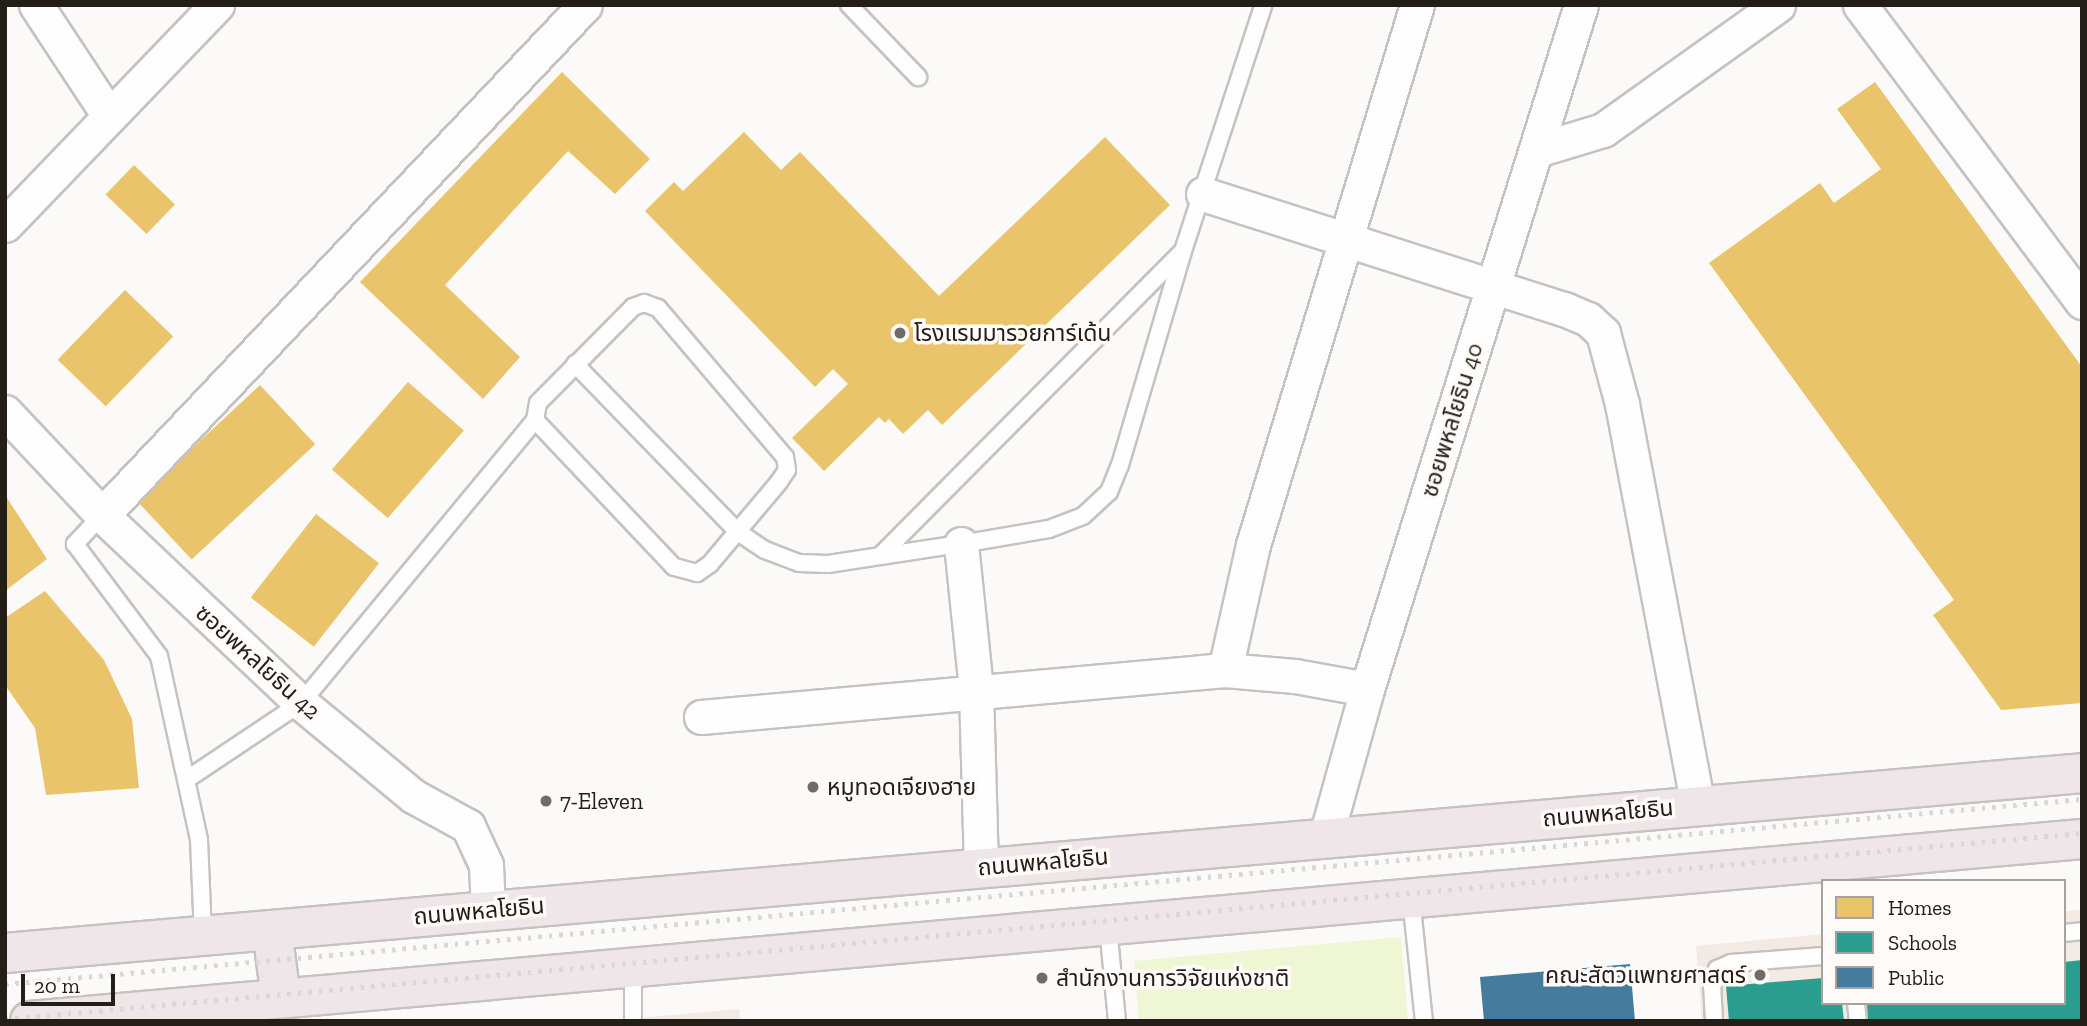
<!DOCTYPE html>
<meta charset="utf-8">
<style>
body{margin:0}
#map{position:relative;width:2087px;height:1026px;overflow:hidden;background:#fcfaf8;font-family:"Zilla Slab","Noto Sans Thai",serif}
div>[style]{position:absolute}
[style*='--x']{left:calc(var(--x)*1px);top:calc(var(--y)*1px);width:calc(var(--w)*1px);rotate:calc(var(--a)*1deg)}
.built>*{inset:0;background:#f3eae4}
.green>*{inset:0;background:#eef6d3}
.homes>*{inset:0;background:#e9c46a;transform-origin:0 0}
.schools>*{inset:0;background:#2a9d8f}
.public>*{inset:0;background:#457b9d}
.roads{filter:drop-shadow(2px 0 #c6c2bf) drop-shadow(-2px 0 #c6c2bf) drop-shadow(0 2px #c6c2bf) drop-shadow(0 -2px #c6c2bf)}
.service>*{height:16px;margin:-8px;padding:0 8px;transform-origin:8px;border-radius:8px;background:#fffefe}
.minor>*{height:33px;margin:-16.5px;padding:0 16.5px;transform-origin:16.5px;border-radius:16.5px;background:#fffefe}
.primary>*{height:38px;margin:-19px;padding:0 19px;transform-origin:19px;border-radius:19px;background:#efe6e9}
.rail>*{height:5px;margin-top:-2.5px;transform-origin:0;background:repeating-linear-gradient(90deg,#d9d8d7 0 3.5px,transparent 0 10.5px)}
.dots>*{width:19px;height:19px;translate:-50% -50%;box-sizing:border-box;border:4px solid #fdfaf7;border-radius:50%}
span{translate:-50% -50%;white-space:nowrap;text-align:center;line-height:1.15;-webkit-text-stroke:7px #fdfaf7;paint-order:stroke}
.poi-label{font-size:23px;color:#241e19}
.left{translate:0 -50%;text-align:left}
.right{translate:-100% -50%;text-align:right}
.street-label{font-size:23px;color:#241e19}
.frame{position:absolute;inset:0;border:7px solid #241e19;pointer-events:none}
.legend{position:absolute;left:1821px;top:879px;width:245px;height:126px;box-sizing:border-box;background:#fdfaf7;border:2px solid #a6a29e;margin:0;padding:9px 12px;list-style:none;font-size:21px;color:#241e19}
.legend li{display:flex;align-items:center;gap:14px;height:35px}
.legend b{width:35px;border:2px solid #a6a29e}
.scale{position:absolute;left:21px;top:974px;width:94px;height:32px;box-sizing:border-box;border:4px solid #241e19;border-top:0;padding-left:9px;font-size:21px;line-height:24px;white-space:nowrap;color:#241e19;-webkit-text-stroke:5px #fdfaf7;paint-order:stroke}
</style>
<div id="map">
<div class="built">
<div style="clip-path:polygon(2082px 910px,2082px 1021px,1702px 1021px,1696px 946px,1823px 934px,1823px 1003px,2064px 1003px,2064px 911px)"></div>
<div style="clip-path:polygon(739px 1009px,741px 1021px,602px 1021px)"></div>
</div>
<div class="green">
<div style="clip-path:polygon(1401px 937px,1408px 1021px,1139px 1021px,1134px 961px)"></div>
</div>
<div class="homes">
<div style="clip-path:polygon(562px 72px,650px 159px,615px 194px,568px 151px,445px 285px,520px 357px,483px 399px,360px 282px)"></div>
<div style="clip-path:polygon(1875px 82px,2082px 367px,2082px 703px,2001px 710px,1933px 615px,1954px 600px,1709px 263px,1820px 183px,1834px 203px,1881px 169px,1837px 109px)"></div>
<div style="clip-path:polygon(744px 132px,781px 170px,800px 152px,939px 296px,1105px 137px,1170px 205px,942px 425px,928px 410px,903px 434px,889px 419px,885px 423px,879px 417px,824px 471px,792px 438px,848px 384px,833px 369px,815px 387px,645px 211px,674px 182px,683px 191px)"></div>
<div style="left:134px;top:165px;width:57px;height:41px;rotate:44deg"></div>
<div style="left:125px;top:290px;width:67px;height:97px;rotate:44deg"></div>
<div style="left:408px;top:382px;width:74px;height:116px;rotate:41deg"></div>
<div style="left:260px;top:385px;width:81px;height:169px;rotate:47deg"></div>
<div style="clip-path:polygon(5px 495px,47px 559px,5px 591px)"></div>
<div style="left:316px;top:514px;width:80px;height:106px;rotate:38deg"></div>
<div style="clip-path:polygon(45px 591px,104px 660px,132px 719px,139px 788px,46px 795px,35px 728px,5px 685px,5px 618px)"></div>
</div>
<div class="schools">
<div style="clip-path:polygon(2082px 960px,2082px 1021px,1868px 1021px,1867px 1003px,2064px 1003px,2064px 962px)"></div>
<div style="clip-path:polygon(1823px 978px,1823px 1003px,1842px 1003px,1844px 1021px,1729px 1021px,1726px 986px)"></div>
</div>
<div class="public">
<div style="clip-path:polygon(1630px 964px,1635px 1021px,1484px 1021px,1480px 977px)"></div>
</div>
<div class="roads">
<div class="service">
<div style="--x:849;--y:5;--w:100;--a:46.2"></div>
<div style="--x:644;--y:303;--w:15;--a:20"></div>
<div style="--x:658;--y:308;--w:196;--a:49.6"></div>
<div style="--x:785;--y:457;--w:13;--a:81"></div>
<div style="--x:787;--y:470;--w:14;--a:124"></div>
<div style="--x:779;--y:482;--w:107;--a:130.1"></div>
<div style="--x:710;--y:564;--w:16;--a:145"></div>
<div style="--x:697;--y:573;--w:24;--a:-165"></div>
<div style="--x:674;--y:567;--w:202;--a:-133.4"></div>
<div style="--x:535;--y:420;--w:17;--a:-80"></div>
<div style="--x:538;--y:403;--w:135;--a:-45.3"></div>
<div style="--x:633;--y:307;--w:12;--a:-20"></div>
<div style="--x:575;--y:364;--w:234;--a:45.9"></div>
<div style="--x:738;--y:532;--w:32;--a:34"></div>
<div style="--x:765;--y:550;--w:36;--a:21"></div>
<div style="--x:799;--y:563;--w:29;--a:2"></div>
<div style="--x:828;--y:564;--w:134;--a:-8.6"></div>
<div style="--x:961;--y:544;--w:89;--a:-9.7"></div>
<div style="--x:1049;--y:529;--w:36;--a:-21"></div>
<div style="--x:1083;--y:516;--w:35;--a:-43"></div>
<div style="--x:1109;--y:492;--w:29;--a:-68"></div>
<div style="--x:1120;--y:465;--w:223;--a:-73.6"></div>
<div style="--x:1183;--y:251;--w:258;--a:-71.9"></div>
<div style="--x:102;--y:515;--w:40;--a:133"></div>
<div style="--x:75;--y:544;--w:140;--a:53.1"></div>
<div style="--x:159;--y:656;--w:188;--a:77.7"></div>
<div style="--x:199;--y:840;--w:96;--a:87.6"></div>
<div style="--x:881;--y:555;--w:424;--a:-45.2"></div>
<div style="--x:189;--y:778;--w:135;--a:-33.8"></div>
<div style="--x:301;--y:703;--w:367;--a:-50.4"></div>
<div style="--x:1411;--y:898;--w:124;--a:84"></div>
<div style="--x:1108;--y:926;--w:95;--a:84.6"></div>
<div style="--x:2064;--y:933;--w:18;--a:-6"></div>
<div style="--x:633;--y:967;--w:54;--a:90"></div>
<div style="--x:1856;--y:1003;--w:18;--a:84"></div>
<div style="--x:1714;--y:1021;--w:34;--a:-93"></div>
<div style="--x:1712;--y:987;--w:19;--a:-74"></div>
<div style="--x:1717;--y:969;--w:15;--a:-23"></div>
<div style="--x:1731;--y:963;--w:92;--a:-4.4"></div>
</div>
<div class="minor">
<div style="--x:36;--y:5;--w:131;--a:56.6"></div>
<div style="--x:1860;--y:5;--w:371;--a:53.2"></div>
<div style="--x:1537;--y:150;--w:69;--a:-16.9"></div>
<div style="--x:1603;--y:130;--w:215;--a:-35.5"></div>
<div style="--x:1203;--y:194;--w:379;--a:17.7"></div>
<div style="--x:1564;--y:309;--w:26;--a:23"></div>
<div style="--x:1588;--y:319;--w:21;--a:43"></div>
<div style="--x:1603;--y:333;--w:73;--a:75"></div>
<div style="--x:1622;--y:404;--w:409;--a:79.3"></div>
<div style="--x:5;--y:225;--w:306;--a:-46.1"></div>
<div style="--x:5;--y:412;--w:141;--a:46.7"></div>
<div style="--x:102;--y:515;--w:274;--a:43.4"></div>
<div style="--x:301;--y:703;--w:146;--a:39.7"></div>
<div style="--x:413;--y:796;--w:63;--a:28.6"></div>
<div style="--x:468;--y:826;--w:43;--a:65.2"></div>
<div style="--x:486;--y:865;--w:46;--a:87.5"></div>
<div style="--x:102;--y:515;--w:702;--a:-46.56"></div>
<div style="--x:961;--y:544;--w:147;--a:84.1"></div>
<div style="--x:976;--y:690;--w:178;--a:88.4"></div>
<div style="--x:1225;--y:670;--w:70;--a:4.9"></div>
<div style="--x:1295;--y:676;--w:73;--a:10.2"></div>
<div style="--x:701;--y:717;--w:526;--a:-5.13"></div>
<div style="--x:1225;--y:670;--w:128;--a:-77.4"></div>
<div style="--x:1253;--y:545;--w:564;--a:-73.11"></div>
<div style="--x:1326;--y:836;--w:153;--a:-74.4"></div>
<div style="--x:1367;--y:689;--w:717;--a:-72.63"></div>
</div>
<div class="primary">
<div style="--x:272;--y:930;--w:69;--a:82.5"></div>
<div style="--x:5;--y:953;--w:2085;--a:-4.95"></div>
<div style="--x:30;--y:1021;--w:2060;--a:-5.07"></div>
</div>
</div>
<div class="rail">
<div style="--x:5;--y:984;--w:2085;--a:-5.09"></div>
<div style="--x:5;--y:1019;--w:2085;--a:-5.12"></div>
</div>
<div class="dots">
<div style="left:900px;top:333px;background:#706b67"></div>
<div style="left:813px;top:787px;background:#706b67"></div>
<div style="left:546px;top:801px;background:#706b67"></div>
<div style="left:1760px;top:975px;background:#706b67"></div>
<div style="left:1042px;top:978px;background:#706b67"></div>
</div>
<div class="poi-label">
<span class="left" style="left:914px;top:333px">โรงแรมมารวยการ์เด้น</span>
<span class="left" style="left:827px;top:787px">หมูทอดเจียงฮาย</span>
<span class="left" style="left:560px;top:801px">7-Eleven</span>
<span class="right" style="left:1746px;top:975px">คณะสัตวแพทยศาสตร์</span>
<span class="left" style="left:1056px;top:978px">สำนักงานการวิจัยแห่งชาติ</span>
</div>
<div class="street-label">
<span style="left:1452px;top:420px;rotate:-73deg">ซอยพหลโยธิน 40</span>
<span style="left:258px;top:662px;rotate:42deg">ซอยพหลโยธิน 42</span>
<span style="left:1608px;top:813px;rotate:-5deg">ถนนพหลโยธิน</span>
<span style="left:1043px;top:862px;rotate:-5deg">ถนนพหลโยธิน</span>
<span style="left:479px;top:911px;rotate:-5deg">ถนนพหลโยธิน</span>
</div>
<div class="frame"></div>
<ul class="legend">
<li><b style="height:19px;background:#e9c46a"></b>Homes</li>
<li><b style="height:19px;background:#2a9d8f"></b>Schools</li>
<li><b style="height:19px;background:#457b9d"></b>Public</li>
</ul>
<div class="scale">20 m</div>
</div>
